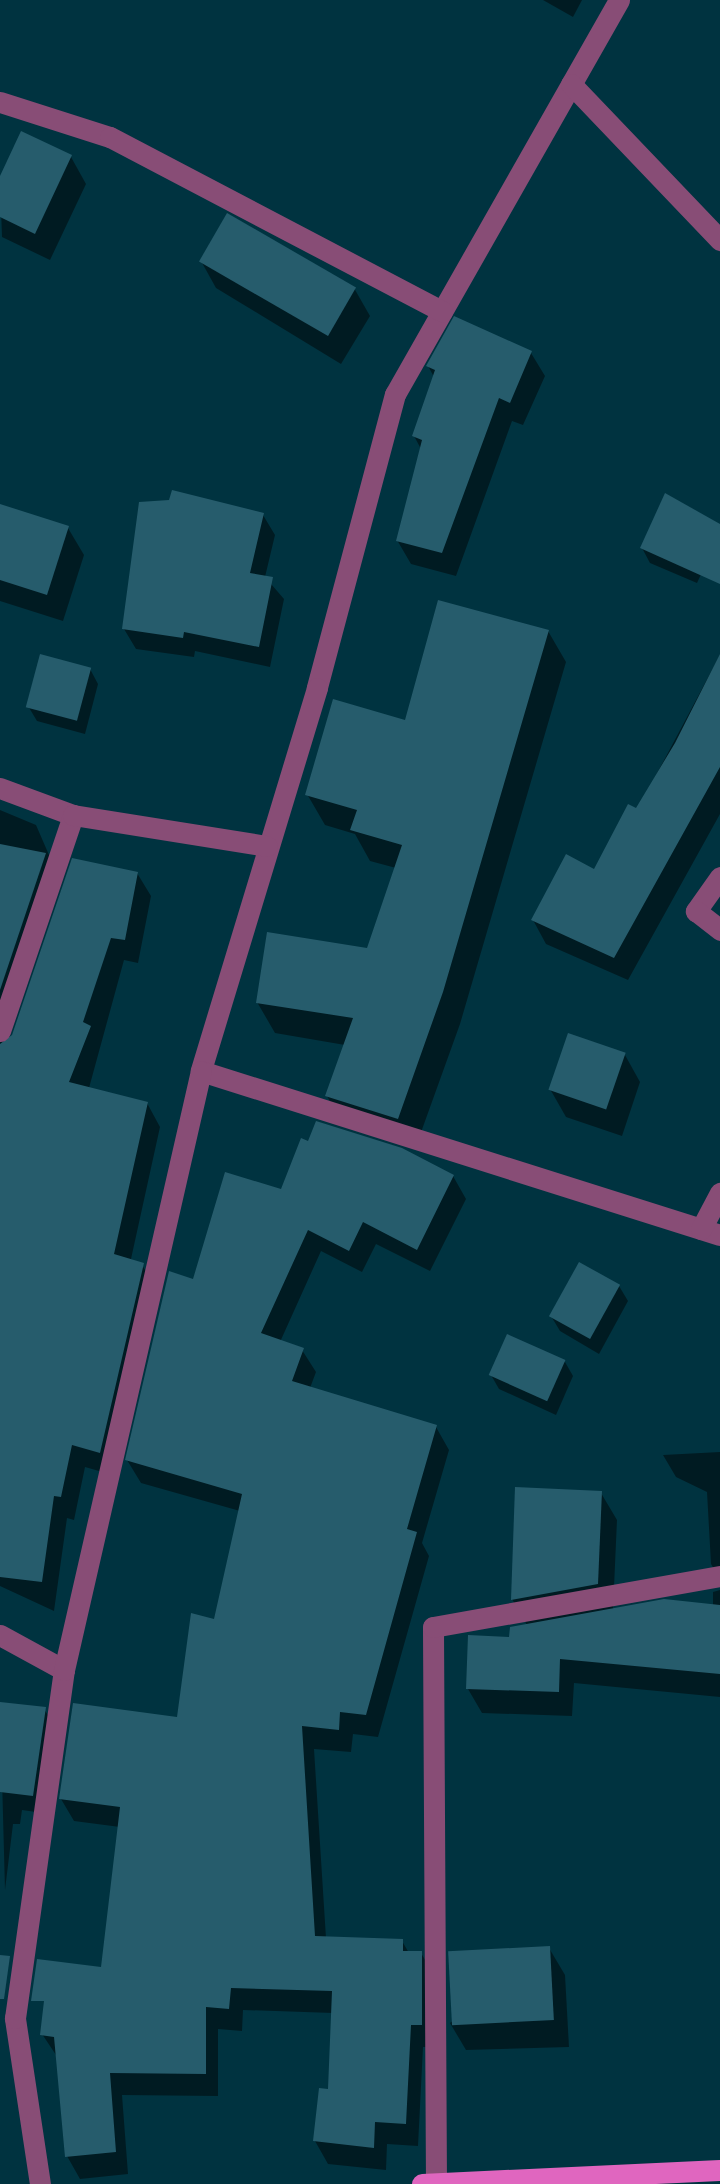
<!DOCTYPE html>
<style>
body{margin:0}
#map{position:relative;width:720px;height:2184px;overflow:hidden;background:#003340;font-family:"Golos Text",sans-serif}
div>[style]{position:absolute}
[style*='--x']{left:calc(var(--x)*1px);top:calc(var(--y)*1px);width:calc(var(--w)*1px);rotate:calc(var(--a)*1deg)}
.shadow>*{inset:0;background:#0007}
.building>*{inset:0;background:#265c6c;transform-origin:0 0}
.minor>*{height:21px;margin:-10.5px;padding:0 10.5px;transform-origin:10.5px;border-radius:10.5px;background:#884d76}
.major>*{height:21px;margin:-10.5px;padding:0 10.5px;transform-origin:10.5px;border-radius:10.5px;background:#e066bf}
span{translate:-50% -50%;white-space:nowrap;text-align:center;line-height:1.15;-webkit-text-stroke:5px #003340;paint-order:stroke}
</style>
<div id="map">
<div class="shadow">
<div style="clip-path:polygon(543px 0,582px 0,573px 17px)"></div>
<div style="clip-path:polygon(71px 157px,86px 184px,50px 260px,2px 237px,0 180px)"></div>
<div style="clip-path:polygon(201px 261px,354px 288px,370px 316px,341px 364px,216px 288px)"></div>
<div style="clip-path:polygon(531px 353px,545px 376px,523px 425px,512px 421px,456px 576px,411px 564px,397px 540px,421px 449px,414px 436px,434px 377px,428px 366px)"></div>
<div style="clip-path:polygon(170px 502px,263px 515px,275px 535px,265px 577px,284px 599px,270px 667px,195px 651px,194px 657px,136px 649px,124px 629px)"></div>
<div style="clip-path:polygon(0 506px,68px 528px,84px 555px,63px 621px,0 601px)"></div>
<div style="clip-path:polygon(720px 533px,697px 583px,650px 563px,642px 548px)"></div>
<div style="clip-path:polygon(548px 631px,566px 662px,460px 1024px,415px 1149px,344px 1127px,327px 1096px,345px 1045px,275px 1033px,257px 1002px,368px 950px,396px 868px,370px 861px,355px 834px,325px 825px,307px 794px)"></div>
<div style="clip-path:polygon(720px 655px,720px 814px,628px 980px,546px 944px,533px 920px,595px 871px,637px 811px)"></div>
<div style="clip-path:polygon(90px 669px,98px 684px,85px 734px,37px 721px,28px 706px)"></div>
<div style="clip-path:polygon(0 810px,36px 825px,59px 878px,3px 1041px,14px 1036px,137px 873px,151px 896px,138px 963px,124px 960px,89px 1088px,147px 1103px,160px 1127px,131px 1259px,142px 1265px,156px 1288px,113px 1475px,85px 1467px,74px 1520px,67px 1518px,54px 1611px,0 1586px)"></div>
<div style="clip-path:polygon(625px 1055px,640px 1082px,622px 1136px,566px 1117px,550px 1089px)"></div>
<div style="clip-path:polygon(453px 1176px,466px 1199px,430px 1271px,376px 1244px,362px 1272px,321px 1251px,280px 1342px,302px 1350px,316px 1372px,310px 1388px,436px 1427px,449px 1450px,422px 1543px,429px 1556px,378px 1737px,353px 1734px,351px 1752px,314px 1749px,326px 1938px,402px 1941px,409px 1953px,421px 1953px,434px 1975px,434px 2047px,423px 2047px,418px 2146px,387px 2144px,386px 2170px,328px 2164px,315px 2141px,330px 2091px,333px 2013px,243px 2010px,242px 2031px,218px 2029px,218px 2096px,122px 2095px,128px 2174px,80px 2179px,67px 2156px,58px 2058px,42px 2034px,103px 1969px,120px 1827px,74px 1821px,61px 1799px,179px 1719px,215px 1621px,240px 1511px,141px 1483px,127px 1460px,194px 1281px,282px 1191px)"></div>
<div style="clip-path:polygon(619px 1286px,628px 1301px,599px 1354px,560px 1331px,551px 1316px)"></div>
<div style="clip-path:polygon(565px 1362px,573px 1376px,556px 1415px,499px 1389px,491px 1375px)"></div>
<div style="clip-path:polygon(720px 1452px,720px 1579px,711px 1564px,707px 1492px,676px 1477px,663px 1455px)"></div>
<div style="clip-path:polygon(601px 1493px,617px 1520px,613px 1610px,713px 1606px,713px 1592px,720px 1590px,720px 1697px,574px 1683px,572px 1716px,482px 1713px,468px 1689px,527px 1625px,512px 1599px)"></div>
<div style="clip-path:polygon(0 1704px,44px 1709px,55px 1726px,43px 1813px,22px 1810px,20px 1824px,13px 1824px,5px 1890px)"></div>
<div style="clip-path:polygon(549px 1948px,565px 1975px,569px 2047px,466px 2050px,450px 2023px)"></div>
</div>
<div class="building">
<div style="clip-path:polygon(21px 131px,72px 155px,35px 234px,0 217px,0 176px)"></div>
<div style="left:227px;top:213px;width:149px;height:56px;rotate:30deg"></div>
<div style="clip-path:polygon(454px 316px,532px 351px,510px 403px,499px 398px,442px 553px,396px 541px,422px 440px,412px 436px,435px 370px,426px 366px)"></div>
<div style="clip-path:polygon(172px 490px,264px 513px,250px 573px,273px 577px,259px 647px,184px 632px,183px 638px,122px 629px,139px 502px,169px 500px)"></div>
<div style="clip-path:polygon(665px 493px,720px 524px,720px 584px,640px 548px)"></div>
<div style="clip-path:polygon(0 504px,69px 526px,47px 595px,0 580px)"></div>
<div style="clip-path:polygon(438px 600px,549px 630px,443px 992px,398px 1119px,325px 1096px,353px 1018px,256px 1003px,267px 932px,367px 948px,402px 845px,350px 830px,357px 810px,305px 795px,333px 699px,405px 720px)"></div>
<div style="left:40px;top:654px;width:53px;height:55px;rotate:15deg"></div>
<div style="clip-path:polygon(720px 654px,720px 767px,614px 958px,531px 920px,566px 854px,594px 869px,628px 804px,636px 808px,675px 743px)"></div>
<div style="clip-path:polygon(0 844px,46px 853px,0 990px)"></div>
<div style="clip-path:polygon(72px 858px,138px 872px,125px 940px,111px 938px,83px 1022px,91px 1026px,69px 1082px,148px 1102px,114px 1254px,144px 1263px,100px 1453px,72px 1445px,61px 1497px,54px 1496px,42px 1582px,0 1577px,0 1044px,12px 1035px)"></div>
<div style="left:568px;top:1033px;width:61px;height:60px;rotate:19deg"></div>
<div style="clip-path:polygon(316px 1121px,402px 1148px,454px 1175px,417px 1250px,363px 1222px,349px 1251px,308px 1230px,261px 1333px,304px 1348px,292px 1381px,437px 1425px,407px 1529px,417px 1532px,366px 1715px,340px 1712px,339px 1730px,302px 1726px,315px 1936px,403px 1939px,403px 1951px,422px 1951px,422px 2025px,411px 2025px,406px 2124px,375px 2122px,374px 2148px,313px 2141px,319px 2088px,328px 2089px,332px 1991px,231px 1988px,229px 2009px,206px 2007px,206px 2074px,110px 2073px,116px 2152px,65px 2157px,54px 2037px,40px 2035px,44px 2001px,31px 2001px,37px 1959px,101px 1967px,120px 1807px,59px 1799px,73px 1703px,177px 1717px,191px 1613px,214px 1619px,242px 1494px,125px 1460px,169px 1271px,193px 1279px,225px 1172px,281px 1189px,301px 1138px,308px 1141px)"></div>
<div style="left:579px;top:1262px;width:47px;height:62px;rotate:29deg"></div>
<div style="left:507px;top:1334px;width:64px;height:45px;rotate:24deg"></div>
<div style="clip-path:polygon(515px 1487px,602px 1491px,598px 1584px,511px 1600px)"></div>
<div style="clip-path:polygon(664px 1599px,720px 1605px,720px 1674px,560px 1659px,559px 1692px,466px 1689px,468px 1635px,509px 1637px,510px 1627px)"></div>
<div style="clip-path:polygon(0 1702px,46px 1707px,33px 1796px,0 1792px)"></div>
<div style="left:550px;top:1946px;width:74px;height:102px;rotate:87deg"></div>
<div style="clip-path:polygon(0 1955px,10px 1956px,4px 1999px,0 1999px)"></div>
</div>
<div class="minor">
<div style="--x:619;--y:0;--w:453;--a:119.6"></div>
<div style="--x:395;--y:394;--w:304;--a:104.9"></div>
<div style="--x:317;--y:688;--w:400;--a:106.9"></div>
<div style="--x:201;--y:1071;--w:544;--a:17.54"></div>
<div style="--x:571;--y:84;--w:216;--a:46.3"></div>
<div style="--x:0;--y:102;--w:115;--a:17.7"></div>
<div style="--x:110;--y:137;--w:375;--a:27.7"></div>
<div style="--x:0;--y:788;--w:78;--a:20.3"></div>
<div style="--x:720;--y:877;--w:42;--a:125.2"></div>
<div style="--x:696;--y:911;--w:31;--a:38"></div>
<div style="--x:0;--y:1031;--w:228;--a:-71.3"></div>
<div style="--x:73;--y:815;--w:196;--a:9.1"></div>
<div style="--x:701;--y:1229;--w:41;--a:-62.2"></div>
<div style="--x:0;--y:1635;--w:73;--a:28.7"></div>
<div style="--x:40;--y:2184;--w:168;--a:-98.6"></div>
<div style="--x:15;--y:2018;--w:351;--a:-82"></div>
<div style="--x:64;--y:1670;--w:614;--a:-77.12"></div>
<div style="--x:436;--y:2184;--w:557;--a:-90.31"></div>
<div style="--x:433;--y:1627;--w:291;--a:-10.1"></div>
</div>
<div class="major">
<div style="--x:422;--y:2184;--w:298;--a:-2.7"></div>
</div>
</div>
